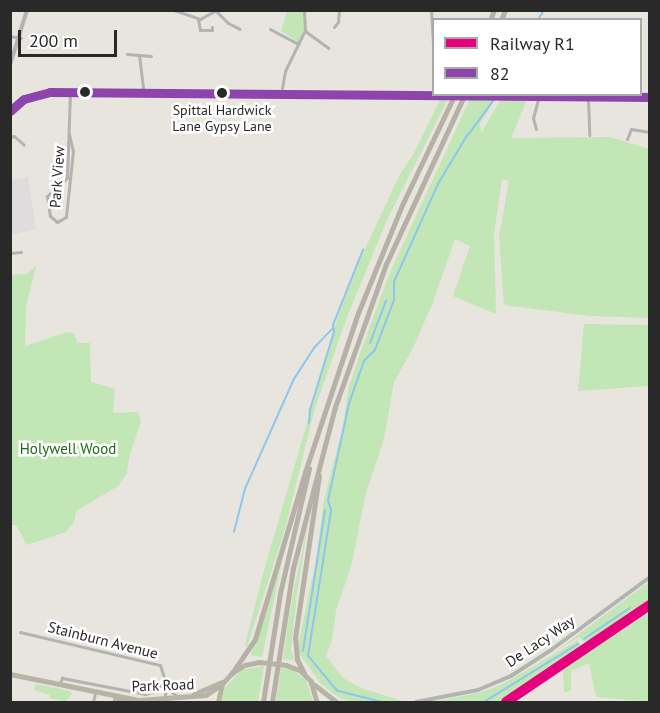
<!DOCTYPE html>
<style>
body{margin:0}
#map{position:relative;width:660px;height:713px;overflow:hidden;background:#e8e5de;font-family:"PT Sans",sans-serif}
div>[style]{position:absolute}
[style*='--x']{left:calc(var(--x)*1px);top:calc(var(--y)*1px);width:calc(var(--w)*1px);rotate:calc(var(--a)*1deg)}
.industrial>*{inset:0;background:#dfdcdd}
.green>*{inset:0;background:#c2e6b5}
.stream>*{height:1.5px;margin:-0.75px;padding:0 0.75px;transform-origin:0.75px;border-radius:0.75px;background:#8dc6ee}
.street>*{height:3px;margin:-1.5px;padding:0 1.5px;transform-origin:1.5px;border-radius:1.5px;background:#b3b3b2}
.secondary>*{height:4px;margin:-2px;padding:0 2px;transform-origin:2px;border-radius:2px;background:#b3b3b2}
.primary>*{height:4.5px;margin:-2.25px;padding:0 2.25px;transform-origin:2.25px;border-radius:2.25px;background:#b5b4a5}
.highway>*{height:5px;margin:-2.5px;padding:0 2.5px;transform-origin:2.5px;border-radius:2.5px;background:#b7b0a6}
.bus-1>*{height:9px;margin:-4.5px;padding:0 4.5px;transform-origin:4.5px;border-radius:4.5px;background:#8e44ad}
.rail-1>*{height:10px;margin:-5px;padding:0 5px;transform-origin:5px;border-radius:5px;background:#e5007d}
.dots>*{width:16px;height:16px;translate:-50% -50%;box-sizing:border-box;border:3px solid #fff;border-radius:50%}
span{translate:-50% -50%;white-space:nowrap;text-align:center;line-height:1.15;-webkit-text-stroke:5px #fff;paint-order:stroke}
.bus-label{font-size:14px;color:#292929}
.street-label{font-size:15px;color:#292929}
.park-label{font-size:15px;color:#1a6a16}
.frame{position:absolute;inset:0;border:12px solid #292929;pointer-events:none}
.legend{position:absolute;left:432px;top:18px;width:210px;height:78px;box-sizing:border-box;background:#fff;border:2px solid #a9a9a9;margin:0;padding:8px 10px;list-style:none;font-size:18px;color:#292929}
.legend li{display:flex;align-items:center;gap:12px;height:30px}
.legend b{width:30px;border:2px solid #a9a9a9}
.scale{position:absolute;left:18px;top:30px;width:99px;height:27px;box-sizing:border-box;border:3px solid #292929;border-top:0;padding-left:8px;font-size:18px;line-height:21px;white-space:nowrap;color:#292929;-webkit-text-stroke:4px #fff;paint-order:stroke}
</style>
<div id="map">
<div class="industrial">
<div style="clip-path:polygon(28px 177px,36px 229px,11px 235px,11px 180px)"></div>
</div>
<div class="green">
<div style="clip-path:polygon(287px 11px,304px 11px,305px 26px,299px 43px,281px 31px)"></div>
<div style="clip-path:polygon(448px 99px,387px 220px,347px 317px,315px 408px,285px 529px,247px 647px,245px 645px,263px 574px,339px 313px,358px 264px,400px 174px,413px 155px,440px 100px)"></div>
<div style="clip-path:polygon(470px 99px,495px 100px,480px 123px,481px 133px,500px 101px,527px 100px,511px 138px,610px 137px,649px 149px,649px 318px,590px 316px,504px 305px,499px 237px,509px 181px,502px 179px,494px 234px,496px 314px,453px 296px,470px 246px,455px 239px,433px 302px,413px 348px,394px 382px,384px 439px,366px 493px,351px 567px,336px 610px,332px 640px,326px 656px,343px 678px,361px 688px,405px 702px,351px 702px,338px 697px,320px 683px,297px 650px,316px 560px,324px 500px,342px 430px,349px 386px,368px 331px,391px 270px)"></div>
<div style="clip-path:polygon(36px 266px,26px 307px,25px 346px,67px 332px,73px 333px,78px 343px,90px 343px,91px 382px,115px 389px,113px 413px,138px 412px,141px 422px,129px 457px,127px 473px,118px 486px,76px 511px,74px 522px,66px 532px,27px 545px,16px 525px,11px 525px,10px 275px,26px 274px)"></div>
<div style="clip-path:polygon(584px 324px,649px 325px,649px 386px,578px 391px)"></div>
<div style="clip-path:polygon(309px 518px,297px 594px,291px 650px,294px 660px,283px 659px,291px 604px)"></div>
<div style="clip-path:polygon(286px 543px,262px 657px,250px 655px,261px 628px)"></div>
<div style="clip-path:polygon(649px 582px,649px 602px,586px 644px,579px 637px,556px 651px)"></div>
<div style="clip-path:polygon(649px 613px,649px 702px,596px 697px,589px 663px,571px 671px,571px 691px,564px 692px,563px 669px)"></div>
<div style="clip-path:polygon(578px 640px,582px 649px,502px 702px,433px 702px,482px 692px,503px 684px)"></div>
<div style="clip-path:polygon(264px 666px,258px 702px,221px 702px,225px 688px,241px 670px)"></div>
<div style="clip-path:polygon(281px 667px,293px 670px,306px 680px,313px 702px,276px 702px)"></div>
<div style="clip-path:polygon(36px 684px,70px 691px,72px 694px,65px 702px,49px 698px,50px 695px,34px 690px)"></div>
</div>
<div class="stream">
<div style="--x:538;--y:20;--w:12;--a:-59"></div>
<div style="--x:469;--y:134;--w:41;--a:-54"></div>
<div style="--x:370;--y:343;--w:45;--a:-69.1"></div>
<div style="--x:309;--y:423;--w:13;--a:-86"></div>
<div style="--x:310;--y:410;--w:82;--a:-72.9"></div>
<div style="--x:334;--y:332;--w:7;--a:-98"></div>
<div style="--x:333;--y:325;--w:81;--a:-68.2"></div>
<div style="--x:234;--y:532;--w:44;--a:-75.7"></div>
<div style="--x:245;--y:489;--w:120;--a:-66"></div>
<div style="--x:294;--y:379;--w:37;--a:-57"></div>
<div style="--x:314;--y:348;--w:28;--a:-46"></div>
<div style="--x:584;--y:639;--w:55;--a:-34"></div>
<div style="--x:303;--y:651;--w:142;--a:-81.1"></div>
<div style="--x:380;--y:702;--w:44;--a:-165.7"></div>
<div style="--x:337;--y:691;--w:45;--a:-129.6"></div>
<div style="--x:308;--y:656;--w:148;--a:-81"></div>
<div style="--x:331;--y:510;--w:9;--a:-108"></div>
<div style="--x:328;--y:501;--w:99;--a:-77.8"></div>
<div style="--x:349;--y:404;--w:46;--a:-70.8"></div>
<div style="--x:364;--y:361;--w:16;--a:-45"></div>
<div style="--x:375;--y:350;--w:53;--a:-69.2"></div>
<div style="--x:394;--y:300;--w:18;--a:-90"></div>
<div style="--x:394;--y:282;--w:107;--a:-65.8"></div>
<div style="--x:438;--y:184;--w:58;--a:-59"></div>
<div style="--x:484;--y:702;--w:110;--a:-31.7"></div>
</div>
<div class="street">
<div style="--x:174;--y:10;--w:28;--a:19"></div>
<div style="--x:200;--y:19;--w:18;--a:-29"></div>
<div style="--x:431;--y:10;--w:50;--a:86.6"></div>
<div style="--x:216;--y:11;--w:17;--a:45"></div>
<div style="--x:228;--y:23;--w:13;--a:27"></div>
<div style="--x:198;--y:19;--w:11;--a:80"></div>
<div style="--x:200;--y:30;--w:12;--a:0"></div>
<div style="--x:212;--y:30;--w:3;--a:-90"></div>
<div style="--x:334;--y:27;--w:6;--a:-51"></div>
<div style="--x:338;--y:22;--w:12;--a:-85"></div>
<div style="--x:270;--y:29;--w:32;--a:28"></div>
<div style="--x:305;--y:31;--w:29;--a:36"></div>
<div style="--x:10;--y:36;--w:11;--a:10"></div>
<div style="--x:127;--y:54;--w:24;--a:5"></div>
<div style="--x:139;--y:55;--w:39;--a:83"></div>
<div style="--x:281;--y:94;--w:23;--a:-80"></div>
<div style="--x:285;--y:71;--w:46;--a:-64"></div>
<div style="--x:305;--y:30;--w:20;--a:-93"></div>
<div style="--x:588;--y:97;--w:38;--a:88"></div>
<div style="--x:536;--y:129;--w:11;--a:-105"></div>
<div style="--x:533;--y:118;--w:23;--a:-75"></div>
<div style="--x:69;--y:134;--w:17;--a:77"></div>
<div style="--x:73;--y:151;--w:66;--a:96.1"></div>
<div style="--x:66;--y:217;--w:10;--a:151"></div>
<div style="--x:57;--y:222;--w:9;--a:-139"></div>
<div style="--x:50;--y:216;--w:20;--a:-99"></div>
<div style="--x:47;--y:196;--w:27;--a:-42"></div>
<div style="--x:67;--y:178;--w:85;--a:-88"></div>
<div style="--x:10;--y:137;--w:4;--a:-14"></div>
<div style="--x:14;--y:136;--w:13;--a:42"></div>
<div style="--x:627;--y:139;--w:11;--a:-68"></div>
<div style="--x:631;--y:129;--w:19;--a:9"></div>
<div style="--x:10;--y:253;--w:11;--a:-5"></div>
<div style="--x:20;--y:632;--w:144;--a:13.3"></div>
<div style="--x:160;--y:665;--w:22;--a:72"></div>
<div style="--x:167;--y:686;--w:13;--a:103"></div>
<div style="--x:59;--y:685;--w:8;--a:-67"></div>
<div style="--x:62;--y:678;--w:85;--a:10.9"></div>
<div style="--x:145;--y:694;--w:14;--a:-17"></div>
<div style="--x:158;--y:690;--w:13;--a:-58"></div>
<div style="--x:167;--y:688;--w:14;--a:39"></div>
<div style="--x:93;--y:702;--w:9;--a:-77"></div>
</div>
<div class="secondary">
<div style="--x:10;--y:65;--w:58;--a:-72.8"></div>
<div style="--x:10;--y:111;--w:18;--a:-41"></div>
<div style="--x:24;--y:99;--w:27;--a:-15"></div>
<div style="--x:50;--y:92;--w:600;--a:0.48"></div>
<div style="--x:416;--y:702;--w:63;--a:-11"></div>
<div style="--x:478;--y:690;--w:36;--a:-23"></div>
<div style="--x:511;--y:676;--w:48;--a:-33"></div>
<div style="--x:551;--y:650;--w:123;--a:-36.4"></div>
</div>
<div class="primary">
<div style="--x:10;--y:674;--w:132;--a:11.4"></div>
<div style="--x:139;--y:700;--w:67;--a:-4.3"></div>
<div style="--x:206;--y:695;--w:19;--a:-35"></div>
<div style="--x:315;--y:685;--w:28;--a:38"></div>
<div style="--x:194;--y:694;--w:30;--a:-23"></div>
<div style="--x:115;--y:699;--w:12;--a:14"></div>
<div style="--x:218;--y:702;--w:18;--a:-77"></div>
<div style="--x:222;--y:684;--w:15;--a:-48"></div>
<div style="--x:232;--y:673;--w:15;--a:-32"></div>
<div style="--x:245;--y:665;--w:14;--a:-12"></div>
<div style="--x:259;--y:662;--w:27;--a:6"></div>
<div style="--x:286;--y:665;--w:15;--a:20"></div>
<div style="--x:300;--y:670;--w:16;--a:45"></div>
<div style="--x:311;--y:681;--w:22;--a:74"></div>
</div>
<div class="highway">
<div style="--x:490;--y:20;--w:11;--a:-68"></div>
<div style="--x:501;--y:20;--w:11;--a:-68"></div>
<div style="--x:232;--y:673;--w:41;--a:-55.9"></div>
<div style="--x:255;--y:639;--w:174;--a:-73.3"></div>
<div style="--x:305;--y:472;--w:168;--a:-71.6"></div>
<div style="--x:358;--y:313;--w:117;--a:-67.8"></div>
<div style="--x:402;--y:205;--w:123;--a:-64.5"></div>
<div style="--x:304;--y:673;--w:16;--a:-117"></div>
<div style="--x:297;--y:659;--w:21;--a:-95"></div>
<div style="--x:295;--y:638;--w:164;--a:-81.6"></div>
<div style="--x:263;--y:702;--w:110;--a:-81.1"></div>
<div style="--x:280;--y:593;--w:128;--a:-76.9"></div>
<div style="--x:272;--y:702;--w:136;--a:-81.1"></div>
<div style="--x:293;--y:568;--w:166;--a:-75.4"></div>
<div style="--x:335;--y:407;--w:152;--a:-70.4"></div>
<div style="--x:386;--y:264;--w:187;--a:-65.1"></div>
</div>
<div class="bus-1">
<div style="--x:10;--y:111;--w:18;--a:-41"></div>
<div style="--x:24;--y:99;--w:27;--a:-15"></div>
<div style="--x:50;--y:92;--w:600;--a:0.48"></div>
</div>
<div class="rail-1">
<div style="--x:506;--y:702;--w:174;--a:-34"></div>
</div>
<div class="dots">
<div style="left:85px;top:92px;background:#292929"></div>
<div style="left:222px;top:93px;background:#292929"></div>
</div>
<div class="bus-label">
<span style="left:222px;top:118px">Spittal Hardwick<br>Lane Gypsy Lane</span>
</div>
<div class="street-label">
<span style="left:57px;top:177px;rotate:-86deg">Park View</span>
<span style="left:103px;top:640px;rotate:14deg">Stainburn Avenue</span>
<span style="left:540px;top:641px;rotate:-34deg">De Lacy Way</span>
<span style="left:163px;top:685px;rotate:-2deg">Park Road</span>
</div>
<div class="park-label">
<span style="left:68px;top:449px">Holywell Wood</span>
</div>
<div class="frame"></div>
<ul class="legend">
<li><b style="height:8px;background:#e5007d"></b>Railway R1</li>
<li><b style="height:8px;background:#8e44ad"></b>82</li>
</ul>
<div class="scale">200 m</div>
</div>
